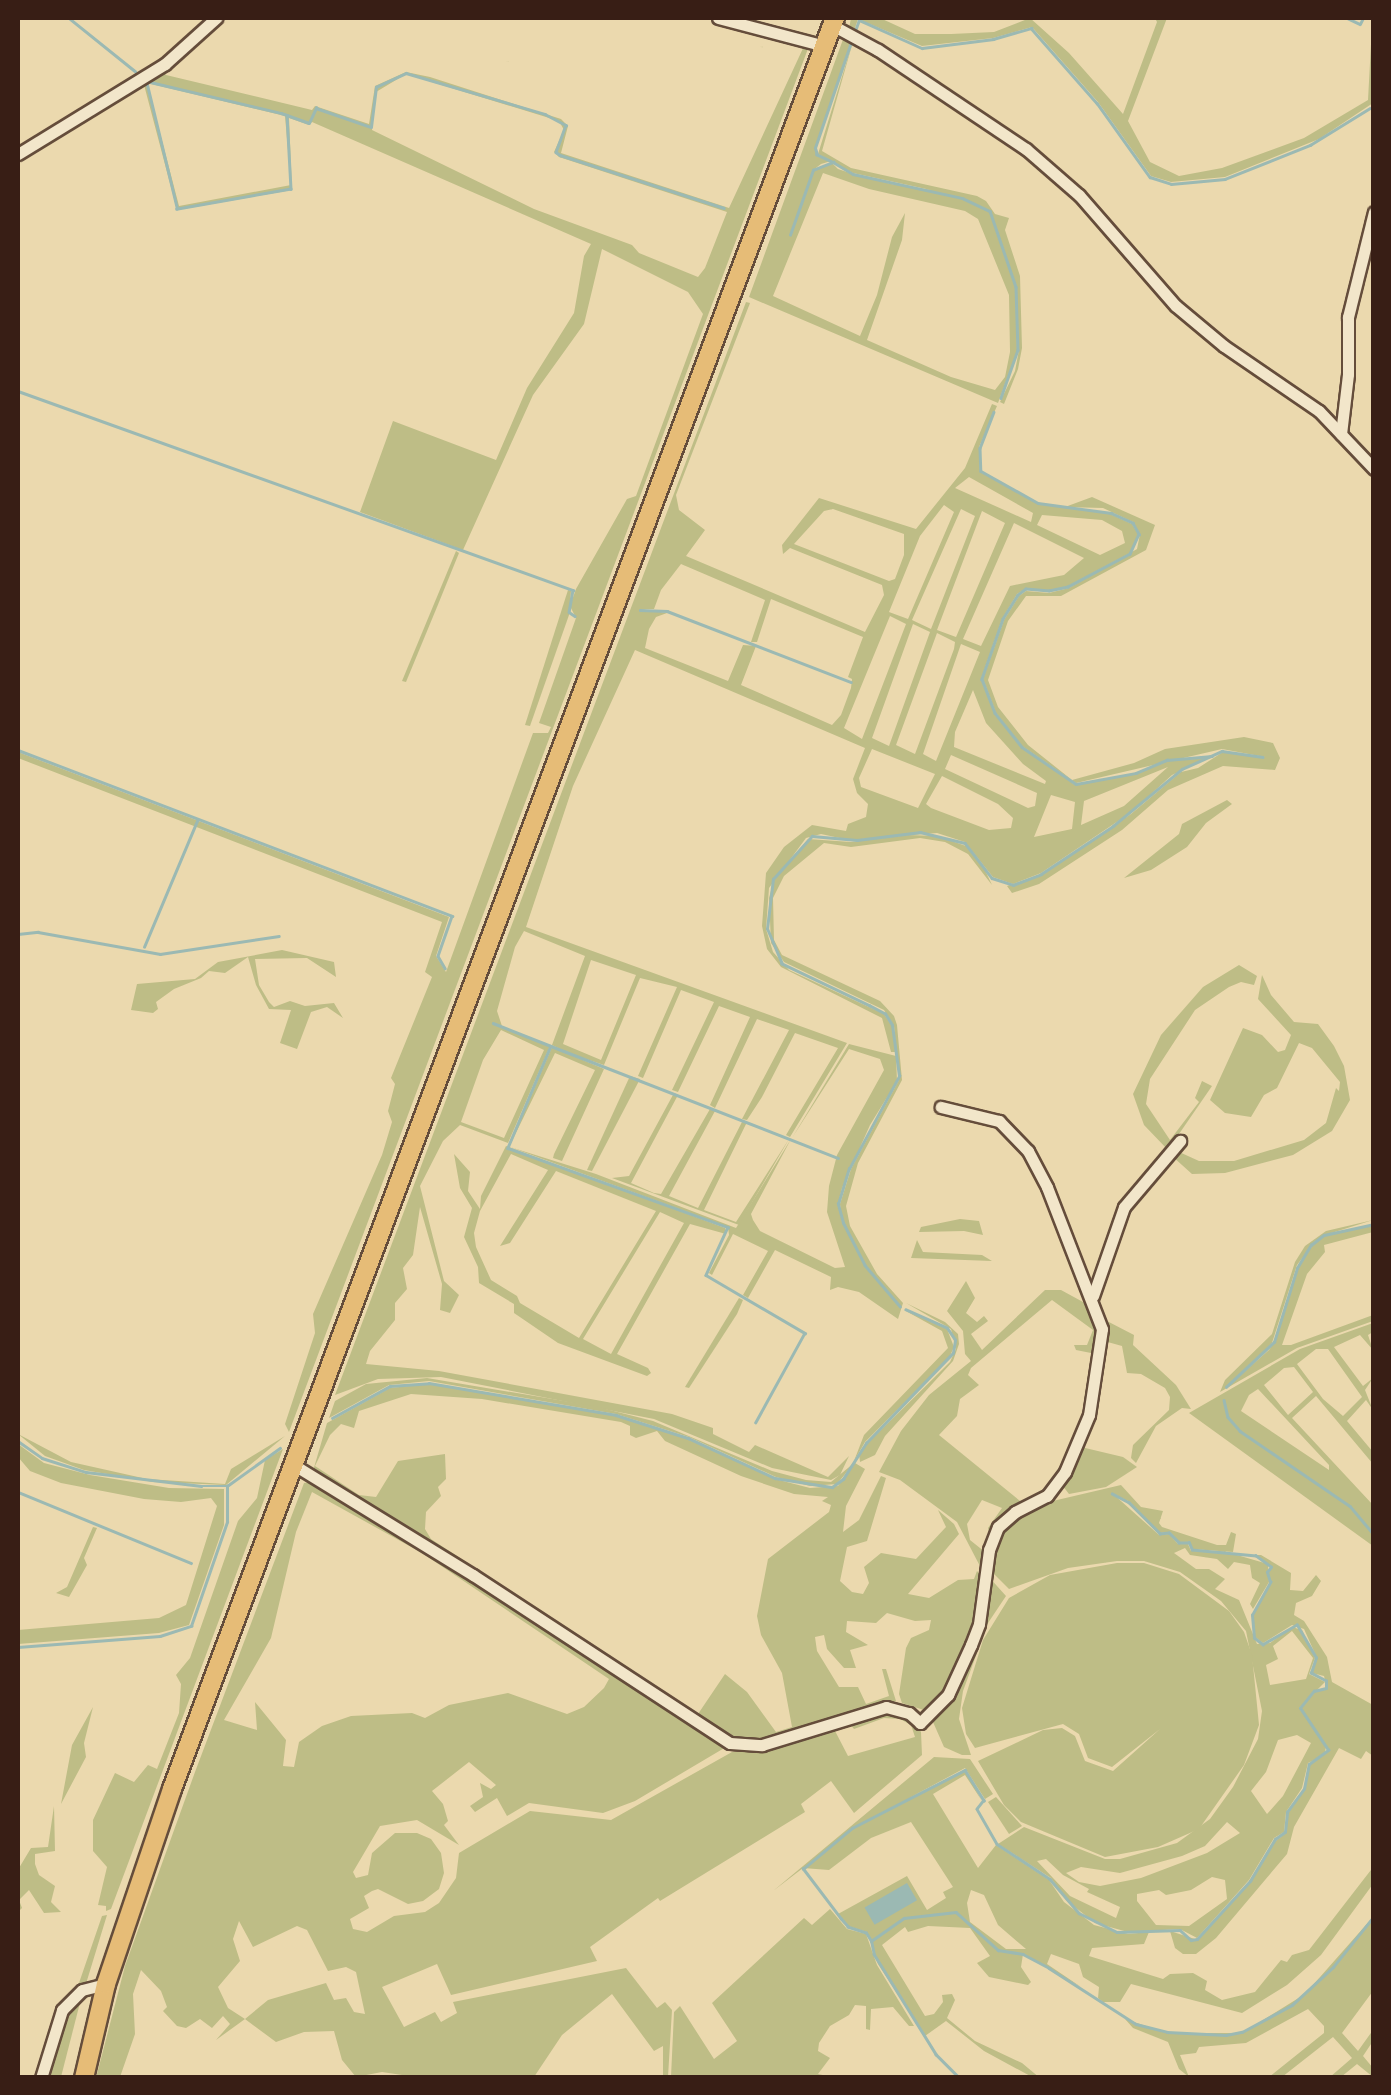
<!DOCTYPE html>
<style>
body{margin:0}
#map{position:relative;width:1391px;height:2095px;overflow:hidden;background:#ebd9ae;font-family:"Libre Bodoni",serif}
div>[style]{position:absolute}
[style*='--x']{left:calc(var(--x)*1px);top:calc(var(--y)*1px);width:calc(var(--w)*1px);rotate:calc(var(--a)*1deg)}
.green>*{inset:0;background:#bebd86}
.water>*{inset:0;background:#9bb9b3;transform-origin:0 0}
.stream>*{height:2.5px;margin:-1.25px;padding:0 1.25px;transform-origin:1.25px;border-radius:1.25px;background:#9bb9b3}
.roads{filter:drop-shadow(2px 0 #654d3b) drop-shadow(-2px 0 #654d3b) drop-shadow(0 2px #654d3b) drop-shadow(0 -2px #654d3b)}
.minor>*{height:11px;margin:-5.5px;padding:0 5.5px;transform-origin:5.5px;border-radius:5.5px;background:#f2e6ca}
.highway>*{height:18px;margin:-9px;padding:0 9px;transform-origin:9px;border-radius:9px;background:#e6bc77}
span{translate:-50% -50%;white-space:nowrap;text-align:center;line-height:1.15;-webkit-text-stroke:8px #f2e6ca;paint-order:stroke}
.frame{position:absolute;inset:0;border:20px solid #381e15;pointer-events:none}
</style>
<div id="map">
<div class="green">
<div style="clip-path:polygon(851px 18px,880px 18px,915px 34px,951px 34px,994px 32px,1030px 18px,1069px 53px,1123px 114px,1157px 22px,1155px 18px,1167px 18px,1128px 121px,1150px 162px,1179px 176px,1222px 168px,1304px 138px,1368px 100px,1371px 44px,1373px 103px,1319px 139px,1225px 177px,1171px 182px,1151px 176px,1098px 102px,1032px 27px,993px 38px,922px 46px,858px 19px,854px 31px,849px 29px)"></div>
<div style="clip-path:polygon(evenodd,845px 34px,852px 38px,815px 148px,817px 156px,831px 161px,821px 164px,812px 171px,832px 163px,838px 169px,853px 174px,891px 184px,931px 190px,853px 173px,818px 154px,854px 38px,822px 151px,851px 168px,977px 196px,986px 201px,995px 214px,1009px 218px,1005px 230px,1020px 276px,1022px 348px,1018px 369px,1004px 404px,1000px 402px,1015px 371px,1019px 350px,1016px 285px,1017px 351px,998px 403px,749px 297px,845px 34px,823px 173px,869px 189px,965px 211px,978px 219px,1009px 295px,1010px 352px,1005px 377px,995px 390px,951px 377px,867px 340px,902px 240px,905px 213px,892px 237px,877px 295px,860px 336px,773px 296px,823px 173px)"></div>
<div style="clip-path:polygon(evenodd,805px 44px,809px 46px,289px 1432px,285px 1424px,315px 1333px,313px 1314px,382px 1155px,392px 1122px,388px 1111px,395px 1084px,391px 1078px,432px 977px,425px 972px,442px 922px,18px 758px,18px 752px,449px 917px,436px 956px,446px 972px,533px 733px,548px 733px,551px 727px,539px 723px,576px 618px,570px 606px,576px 589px,627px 499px,636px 496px,703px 314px,688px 292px,602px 249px,584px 324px,533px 395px,463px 550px,360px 512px,393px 421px,496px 460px,527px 388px,574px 313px,584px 256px,591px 244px,312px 122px,309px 125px,289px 118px,292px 190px,177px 210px,143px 81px,162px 71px,166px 75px,312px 110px,315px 106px,369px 124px,375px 86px,406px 72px,430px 77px,561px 119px,568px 126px,561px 153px,729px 208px,805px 44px,406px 74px,559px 121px,564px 130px,554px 152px,559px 157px,727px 212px,705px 268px,698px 277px,639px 253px,632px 245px,534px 209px,372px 130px,376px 92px,406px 74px,805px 44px,147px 83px,285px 116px,291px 185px,179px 206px,147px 83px)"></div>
<div style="clip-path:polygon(evenodd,746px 302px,750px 303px,676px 495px,679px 510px,705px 530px,686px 556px,865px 632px,884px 595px,882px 585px,790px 548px,783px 554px,782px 545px,819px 498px,916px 529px,965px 468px,992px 404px,997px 406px,979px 447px,980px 472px,1038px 503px,1110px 514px,1132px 524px,1138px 534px,1130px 553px,1068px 586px,1049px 591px,1025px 589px,1017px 594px,1002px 619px,981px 679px,995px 714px,1021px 747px,1075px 785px,1136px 774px,1167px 761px,1209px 758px,1172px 775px,1130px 813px,1041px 873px,1013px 884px,993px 877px,965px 842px,937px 833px,849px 840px,821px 834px,806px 838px,769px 888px,766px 929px,773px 952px,789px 970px,884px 1014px,892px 1026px,896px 1052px,891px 1052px,882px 1018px,781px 967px,767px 949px,762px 926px,766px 873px,784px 847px,812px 825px,846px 831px,848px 824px,866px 817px,868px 804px,857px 793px,853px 779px,865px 748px,635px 650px,573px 786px,526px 927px,847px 1043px,790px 1137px,786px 1135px,838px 1048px,795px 1033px,762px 1097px,747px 1120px,742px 1119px,789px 1030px,757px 1019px,715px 1108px,710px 1105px,750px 1017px,719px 1006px,678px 1092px,672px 1090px,714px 1002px,681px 990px,643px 1078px,638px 1076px,677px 987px,640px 978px,604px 1065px,568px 1053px,552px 1045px,585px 956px,524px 931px,515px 947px,497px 1011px,502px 1026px,492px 1023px,550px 1046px,508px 1143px,460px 1125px,443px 1141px,420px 1186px,444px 1281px,459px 1295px,450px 1313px,440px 1310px,442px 1284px,420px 1207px,413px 1255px,403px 1268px,407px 1289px,395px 1303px,395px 1320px,370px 1351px,366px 1364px,439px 1371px,672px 1414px,713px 1428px,713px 1434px,749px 1452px,755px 1445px,828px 1477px,849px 1456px,840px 1475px,831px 1480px,772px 1468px,654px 1419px,441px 1377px,378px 1379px,335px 1395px,746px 302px,969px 477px,1033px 513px,1031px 522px,955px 488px,969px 477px,746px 302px,944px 505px,954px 512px,908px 619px,889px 612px,920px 536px,944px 505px,746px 302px,833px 509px,904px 534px,904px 555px,895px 579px,889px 581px,794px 544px,824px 511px,833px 509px,746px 302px,961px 509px,975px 516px,931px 629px,912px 620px,961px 509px,746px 302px,982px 511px,1005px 523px,956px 637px,937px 630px,982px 511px,746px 302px,1042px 515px,1102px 520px,1122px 531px,1125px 543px,1100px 555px,1037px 525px,1042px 515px,746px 302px,1014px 523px,1084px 558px,1064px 575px,1010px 586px,981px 646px,963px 639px,1014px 523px,746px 302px,681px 564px,765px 600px,751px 642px,757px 642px,771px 599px,863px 637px,848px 677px,852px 679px,851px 688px,841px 715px,832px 725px,741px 685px,756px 646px,743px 645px,728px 681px,645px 648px,649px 629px,656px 617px,667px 613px,640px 609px,654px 609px,661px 590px,681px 564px,746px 302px,890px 616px,906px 624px,862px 739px,844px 728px,890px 616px,746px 302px,913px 624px,930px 632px,889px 746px,872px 738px,913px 624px,746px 302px,937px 633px,955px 642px,954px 649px,915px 754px,896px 745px,937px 633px,746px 302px,961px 644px,980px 652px,936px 761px,923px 754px,961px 644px,746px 302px,973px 690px,986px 723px,1023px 764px,1046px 781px,1045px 784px,954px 747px,955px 732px,973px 690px,746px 302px,872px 749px,935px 774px,918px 808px,861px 787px,859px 778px,872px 749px,746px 302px,951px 755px,1037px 793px,1035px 806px,1028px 808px,945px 769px,951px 755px,746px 302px,1168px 767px,1124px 806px,1081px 825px,1084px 801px,1168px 767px,746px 302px,942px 776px,998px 804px,1013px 818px,1011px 828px,989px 830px,931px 808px,926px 804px,942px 776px,746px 302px,1051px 795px,1075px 802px,1072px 829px,1034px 837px,1051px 795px,746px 302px,591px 960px,636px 975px,601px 1060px,563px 1044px,591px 960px,746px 302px,501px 1030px,544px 1050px,504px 1138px,461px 1122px,483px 1060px,501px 1030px)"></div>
<div style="clip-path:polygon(1092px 497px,1155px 525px,1146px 550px,1061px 596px,1026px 596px,1008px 621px,988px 680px,998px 707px,1028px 745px,1072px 780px,1134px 763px,1165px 749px,1244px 737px,1273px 743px,1280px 758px,1275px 770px,1223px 766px,1168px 790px,1122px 830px,1039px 884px,1012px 893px,1007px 886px,1043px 874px,1131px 814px,1181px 772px,1198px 768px,1223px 752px,1265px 757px,1222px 749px,1076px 783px,1022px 746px,996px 713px,983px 679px,1004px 620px,1019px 596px,1026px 591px,1049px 593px,1069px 588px,1137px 549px,1140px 534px,1133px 522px,1103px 508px,1065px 507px)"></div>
<div style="clip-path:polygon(456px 551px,459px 553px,437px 607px,406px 682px,402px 681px)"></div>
<div style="clip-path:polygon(568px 590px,571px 591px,569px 615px,530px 726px,525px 725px)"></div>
<div style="clip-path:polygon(1227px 800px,1232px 804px,1206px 823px,1187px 847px,1151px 870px,1124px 878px,1179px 834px,1182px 824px)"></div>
<div style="clip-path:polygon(908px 835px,937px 836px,966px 846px,982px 864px,992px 885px,968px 854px,945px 842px,920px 838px,851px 847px,824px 843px,784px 876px,773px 898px,774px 940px,782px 955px,880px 1001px,894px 1016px,897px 1025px,902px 1080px,858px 1163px,846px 1206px,850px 1226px,877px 1274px,903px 1303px,898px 1319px,859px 1292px,838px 1287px,830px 1290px,831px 1277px,775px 1250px,748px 1298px,743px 1295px,768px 1251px,733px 1234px,712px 1275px,709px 1273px,729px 1235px,728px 1227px,510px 1147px,596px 1174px,736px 1228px,791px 1139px,751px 1214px,753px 1220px,760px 1231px,835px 1268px,845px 1267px,827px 1212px,829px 1186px,837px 1155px,884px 1070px,880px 1059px,849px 1049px,792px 1138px,849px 1044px,896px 1056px,897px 1081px,870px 1125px,842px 1188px,838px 1204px,842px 1222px,840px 1204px,851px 1169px,899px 1080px,894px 1026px,884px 1010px,784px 962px,771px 943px,769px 898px,774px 880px,808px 839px,851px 842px)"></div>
<div style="clip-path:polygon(282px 950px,334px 962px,336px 977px,307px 958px,255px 959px,259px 985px,269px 1002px,274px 1007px,290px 1001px,305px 1006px,334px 1003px,343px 1018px,327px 1007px,311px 1012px,297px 1049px,280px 1043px,291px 1010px,269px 1009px,256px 985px,248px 957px,225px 973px,209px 971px,201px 978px,174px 989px,156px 1002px,158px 1009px,153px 1013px,131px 1010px,137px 984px,195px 979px,218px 962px)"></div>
<div style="clip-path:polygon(1239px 965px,1257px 976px,1254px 985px,1241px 982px,1229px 987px,1195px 1010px,1150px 1079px,1146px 1104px,1170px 1140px,1199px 1102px,1195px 1098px,1202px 1081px,1212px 1086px,1168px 1150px,1144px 1125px,1133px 1094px,1161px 1035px,1203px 987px)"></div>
<div style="clip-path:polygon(1262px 975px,1271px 995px,1294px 1022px,1318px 1024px,1334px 1046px,1344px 1066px,1350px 1100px,1332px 1131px,1293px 1155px,1225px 1173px,1192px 1174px,1172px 1156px,1177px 1151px,1199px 1161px,1234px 1161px,1304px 1140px,1326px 1123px,1336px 1088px,1339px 1091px,1340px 1082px,1312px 1048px,1299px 1043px,1277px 1088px,1264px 1095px,1251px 1117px,1225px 1113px,1210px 1100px,1243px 1028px,1262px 1035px,1278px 1052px,1285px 1050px,1291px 1035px,1258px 999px)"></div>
<div style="clip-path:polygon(552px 1047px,604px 1069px,562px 1161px,553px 1158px,554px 1154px,595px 1070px,555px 1053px,511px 1143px)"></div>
<div style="clip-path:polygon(630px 1076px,640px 1079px,592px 1171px,587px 1170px)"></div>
<div style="clip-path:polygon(674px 1093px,678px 1095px,631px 1183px,654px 1193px,661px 1194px,710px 1109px,715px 1111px,669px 1196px,698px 1208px,743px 1120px,747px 1122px,704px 1210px,736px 1222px,789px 1139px,739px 1225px,612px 1178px,629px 1176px)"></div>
<div style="clip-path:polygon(evenodd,506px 1146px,725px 1228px,726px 1234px,690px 1224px,617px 1354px,648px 1368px,651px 1373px,647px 1376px,558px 1343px,514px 1313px,514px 1304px,479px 1283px,478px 1267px,464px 1237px,472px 1208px,460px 1188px,454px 1154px,470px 1172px,468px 1191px,480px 1209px,481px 1196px,506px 1146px,511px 1154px,548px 1170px,500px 1246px,510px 1243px,556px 1171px,656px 1211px,579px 1338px,520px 1303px,517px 1296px,491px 1280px,476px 1247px,474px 1233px,480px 1211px,511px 1154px,506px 1146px,660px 1212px,684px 1223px,611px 1354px,583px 1339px,660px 1212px)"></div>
<div style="clip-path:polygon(960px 1219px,979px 1221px,983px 1235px,964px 1231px,919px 1232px,921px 1227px)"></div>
<div style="clip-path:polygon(evenodd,1373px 1220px,1325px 1235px,1373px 1225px,1373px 1232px,1324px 1245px,1325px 1252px,1307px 1274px,1282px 1345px,1291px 1345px,1373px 1315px,1373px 1321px,1297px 1348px,1220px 1392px,1225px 1380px,1272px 1334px,1295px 1262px,1305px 1246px,1326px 1231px,1373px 1220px,1316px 1240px,1298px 1268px,1274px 1343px,1269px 1350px,1226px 1388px,1272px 1343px,1297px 1265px,1316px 1240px)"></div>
<div style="clip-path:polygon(917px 1240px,923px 1252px,982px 1255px,992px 1261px,911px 1258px)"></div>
<div style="clip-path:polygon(966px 1281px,975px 1298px,966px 1313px,977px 1322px,984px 1316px,988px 1321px,971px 1334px,982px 1350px,1045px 1290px,1061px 1290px,1094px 1308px,1097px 1316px,1096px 1354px,1076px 1350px,1074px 1345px,1087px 1345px,1093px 1330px,1052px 1300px,971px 1368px,968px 1375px,979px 1385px,960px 1399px,957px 1416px,939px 1435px,1025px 1505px,990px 1537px,988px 1528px,1002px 1508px,982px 1500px,967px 1524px,970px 1540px,985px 1552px,982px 1570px,957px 1522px,900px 1480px,879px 1472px,901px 1431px,929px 1395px,971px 1361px,965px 1354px,963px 1331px,947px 1311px)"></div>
<div style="clip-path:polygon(739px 1298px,743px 1300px,737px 1314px,689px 1388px,685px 1387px)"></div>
<div style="clip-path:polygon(906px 1303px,945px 1322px,958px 1334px,959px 1344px,953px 1361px,885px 1436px,875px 1455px,860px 1462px,859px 1454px,867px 1444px,950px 1362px,956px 1349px,951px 1329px)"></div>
<div style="clip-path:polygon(904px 1310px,947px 1329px,954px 1347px,949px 1358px,865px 1442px,854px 1461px,864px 1435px,948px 1348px,942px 1331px)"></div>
<div style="clip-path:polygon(1105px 1320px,1134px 1335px,1133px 1345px,1176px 1385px,1191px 1409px,1182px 1408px,1156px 1426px,1136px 1463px,1131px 1458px,1133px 1445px,1169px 1410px,1170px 1397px,1165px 1388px,1141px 1374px,1127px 1373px,1122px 1346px,1104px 1341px)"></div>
<div style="clip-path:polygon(evenodd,1373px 1323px,1373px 1332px,1368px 1335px,1373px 1350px,1360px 1335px,1334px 1347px,1363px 1386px,1373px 1378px,1365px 1390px,1373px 1410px,1366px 1400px,1347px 1421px,1373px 1452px,1373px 1464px,1316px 1396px,1292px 1418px,1373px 1505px,1373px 1546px,1189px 1413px,1300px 1349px,1373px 1323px,1316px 1349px,1328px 1349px,1362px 1397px,1343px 1416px,1323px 1399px,1297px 1364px,1316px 1349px,1373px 1323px,1294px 1367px,1313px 1392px,1288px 1415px,1264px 1385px,1284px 1368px,1294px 1367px,1373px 1323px,1258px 1389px,1329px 1465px,1329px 1470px,1241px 1411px,1249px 1395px,1258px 1389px)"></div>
<div style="clip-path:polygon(427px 1378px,594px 1406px,653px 1421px,772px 1471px,806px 1480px,831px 1482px,854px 1463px,837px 1484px,810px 1486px,776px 1477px,689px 1437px,616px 1414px,429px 1381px,389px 1385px,329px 1418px,335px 1401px,366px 1384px)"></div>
<div style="clip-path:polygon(evenodd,429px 1384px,615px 1416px,688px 1439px,775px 1479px,810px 1488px,838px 1486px,855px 1463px,865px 1469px,846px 1506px,843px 1532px,859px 1520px,881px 1476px,886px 1478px,867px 1541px,847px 1547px,840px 1581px,852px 1592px,863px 1594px,869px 1583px,864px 1567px,881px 1553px,916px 1559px,946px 1527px,938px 1510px,954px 1524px,959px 1534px,908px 1594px,929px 1598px,958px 1580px,974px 1579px,977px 1571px,982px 1577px,979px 1611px,954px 1681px,927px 1711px,902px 1703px,899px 1694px,906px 1648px,911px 1638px,929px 1630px,931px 1620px,915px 1621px,887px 1613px,876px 1623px,847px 1621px,846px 1632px,868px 1645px,850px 1650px,856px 1668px,844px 1668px,827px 1649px,824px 1635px,815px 1637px,817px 1651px,839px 1687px,858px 1687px,866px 1704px,889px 1696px,882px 1669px,886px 1669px,896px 1701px,741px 1744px,313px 1471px,327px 1423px,390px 1388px,429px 1384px,411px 1394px,482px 1399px,621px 1422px,630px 1426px,630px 1435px,636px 1438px,657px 1431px,665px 1441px,741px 1476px,794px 1494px,828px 1497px,822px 1501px,831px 1505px,829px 1512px,768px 1559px,757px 1616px,761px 1635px,782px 1673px,792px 1727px,776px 1732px,747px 1692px,725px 1674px,698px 1714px,431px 1539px,425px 1529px,426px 1512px,441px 1496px,438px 1487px,446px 1479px,445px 1454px,398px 1461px,376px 1497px,359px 1495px,315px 1466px,330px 1435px,341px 1424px,354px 1428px,359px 1411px,411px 1394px)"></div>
<div style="clip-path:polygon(18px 1434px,71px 1462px,147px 1479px,225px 1484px,231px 1469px,285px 1436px,226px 1485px,153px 1482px,84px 1470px,45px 1456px)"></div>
<div style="clip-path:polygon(18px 1444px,44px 1463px,90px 1475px,169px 1488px,224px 1489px,224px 1525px,189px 1625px,159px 1633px,18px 1644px,18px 1630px,159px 1618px,186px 1605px,217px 1506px,211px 1498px,181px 1502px,144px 1499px,61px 1483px,30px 1471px,18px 1457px)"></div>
<div style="clip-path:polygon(1081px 1447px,1123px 1457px,1137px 1467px,1106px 1487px,1069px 1494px,1062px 1485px)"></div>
<div style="clip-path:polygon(283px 1449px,111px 1909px,106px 1911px,106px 1906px,98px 1905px,107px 1867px,93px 1851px,93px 1820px,115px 1773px,134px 1782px,148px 1765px,157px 1769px,179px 1713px,181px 1684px,176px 1675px,190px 1658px,238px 1521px,257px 1498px,265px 1460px)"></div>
<div style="clip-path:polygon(evenodd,313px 1482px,415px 1542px,726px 1747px,635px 1801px,603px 1813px,529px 1803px,507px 1816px,497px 1798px,475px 1812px,470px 1806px,483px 1797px,480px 1783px,491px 1789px,496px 1785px,469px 1762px,432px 1791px,443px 1804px,448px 1821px,444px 1825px,459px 1845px,417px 1820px,380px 1826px,353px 1872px,356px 1878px,368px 1875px,372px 1853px,395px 1833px,417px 1833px,431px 1839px,441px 1853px,444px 1873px,439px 1889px,423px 1901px,408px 1904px,378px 1889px,372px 1891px,364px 1896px,369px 1908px,350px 1919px,353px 1929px,367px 1932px,394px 1916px,425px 1912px,439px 1903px,456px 1878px,459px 1853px,530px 1811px,611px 1820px,732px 1752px,760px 1751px,834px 1729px,848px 1756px,915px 1737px,911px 1725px,900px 1719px,884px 1718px,854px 1729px,850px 1724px,883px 1713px,913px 1720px,921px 1732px,922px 1755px,854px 1813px,831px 1781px,801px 1804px,805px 1812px,660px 1901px,658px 1898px,590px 1947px,597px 1961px,451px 1995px,437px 1964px,382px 1987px,404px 2027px,435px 2012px,441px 2022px,457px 2013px,453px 2002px,626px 1968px,657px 2008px,665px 2002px,672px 2010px,668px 2077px,663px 2077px,663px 2046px,654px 2051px,612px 1994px,562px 2035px,534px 2077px,422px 2078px,382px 2072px,356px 2077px,342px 2060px,334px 2031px,304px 2032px,276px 2042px,245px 2019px,216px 2040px,230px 2024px,223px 2016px,212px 2028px,200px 2019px,186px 2028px,177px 2026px,163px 2011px,167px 2007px,161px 1991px,141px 1970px,133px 1994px,135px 2034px,120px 2077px,96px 2078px,125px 1966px,195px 1772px,304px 1483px,313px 1482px,312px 1492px,422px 1553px,609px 1679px,604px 1688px,584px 1707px,567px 1714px,508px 1693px,449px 1705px,425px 1718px,412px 1713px,351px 1716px,322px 1726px,299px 1742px,294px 1767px,283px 1766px,286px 1740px,255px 1702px,257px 1730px,224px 1720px,271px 1638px,296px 1532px,312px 1492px,313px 1482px,239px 1921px,253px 1947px,297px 1926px,307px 1930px,328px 1971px,346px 1967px,356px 1972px,365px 2014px,354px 2012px,346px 1998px,334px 2000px,326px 1983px,268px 2000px,245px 2019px,228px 2008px,218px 1987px,240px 1961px,233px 1939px,239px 1921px)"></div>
<div style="clip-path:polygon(evenodd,1121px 1485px,1141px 1507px,1163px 1511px,1159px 1523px,1162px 1527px,1217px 1545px,1226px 1545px,1231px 1532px,1236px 1534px,1233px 1552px,1192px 1549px,1190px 1542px,1179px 1542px,1170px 1532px,1160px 1533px,1130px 1502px,1112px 1493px,1159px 1535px,1169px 1534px,1178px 1544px,1188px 1544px,1191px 1551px,1223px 1551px,1268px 1564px,1269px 1582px,1253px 1609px,1250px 1604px,1260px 1583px,1252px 1578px,1250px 1565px,1234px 1562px,1228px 1569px,1217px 1559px,1190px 1555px,1185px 1548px,1174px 1553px,1196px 1569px,1209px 1569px,1225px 1579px,1215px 1589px,1239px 1600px,1257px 1644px,1270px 1643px,1292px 1627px,1302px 1630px,1315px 1658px,1309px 1674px,1325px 1682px,1299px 1708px,1326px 1744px,1325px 1755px,1308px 1763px,1302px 1788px,1286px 1812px,1284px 1832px,1274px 1838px,1249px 1880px,1197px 1938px,1180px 1929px,1128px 1932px,1095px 1923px,1066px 1900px,1051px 1878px,998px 1844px,1024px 1827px,1105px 1859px,1120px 1859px,1177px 1843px,1210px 1819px,1233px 1787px,1258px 1739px,1262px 1711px,1246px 1631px,1221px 1601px,1180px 1572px,1144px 1561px,1117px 1561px,1068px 1568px,1009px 1589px,989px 1569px,1006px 1522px,1040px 1504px,1121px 1485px,1292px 1631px,1313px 1658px,1306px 1679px,1270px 1685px,1266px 1665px,1278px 1659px,1273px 1646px,1292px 1631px,1121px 1485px,1297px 1735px,1311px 1743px,1283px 1796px,1267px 1814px,1251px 1791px,1266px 1772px,1278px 1740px,1297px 1735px,1121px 1485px,1227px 1822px,1240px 1833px,1207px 1853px,1141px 1878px,1100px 1886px,1079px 1882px,1066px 1873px,1081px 1867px,1120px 1873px,1182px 1856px,1205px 1846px,1227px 1822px,1121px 1485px,1046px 1859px,1063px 1875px,1089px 1889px,1087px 1892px,1120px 1907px,1116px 1918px,1070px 1896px,1037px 1861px,1046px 1859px,1121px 1485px,1212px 1877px,1225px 1880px,1227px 1899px,1189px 1926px,1156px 1925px,1137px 1901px,1137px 1894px,1159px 1890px,1166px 1895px,1191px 1890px,1212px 1877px)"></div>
<div style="clip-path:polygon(93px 1527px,97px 1528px,84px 1558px,87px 1565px,69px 1597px,56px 1593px,67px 1587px)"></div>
<div style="clip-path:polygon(1256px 1555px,1261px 1555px,1291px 1573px,1290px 1590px,1303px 1591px,1316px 1575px,1321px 1581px,1312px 1596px,1296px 1603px,1294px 1615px,1304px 1621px,1327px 1657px,1332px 1682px,1373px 1705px,1373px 1756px,1366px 1751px,1361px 1759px,1339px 1748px,1294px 1827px,1287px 1854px,1216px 1938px,1196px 1954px,1183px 1954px,1175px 1948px,1170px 1931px,1198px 1940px,1251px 1881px,1272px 1844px,1286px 1833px,1288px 1813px,1305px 1789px,1310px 1764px,1329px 1750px,1301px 1708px,1315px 1692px,1327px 1688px,1324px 1676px,1312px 1673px,1317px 1658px,1304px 1629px,1292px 1625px,1263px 1643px,1255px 1637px,1253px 1615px,1271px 1583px,1268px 1573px,1272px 1567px)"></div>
<div style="clip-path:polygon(1117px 1563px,1144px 1563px,1179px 1574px,1229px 1611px,1244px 1632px,1252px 1655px,1259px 1725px,1244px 1765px,1199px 1829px,1158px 1847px,1105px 1857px,1021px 1822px,1004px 1805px,978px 1761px,1043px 1730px,1062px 1728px,1075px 1736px,1085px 1761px,1113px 1771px,1160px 1729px,1112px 1767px,1088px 1758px,1079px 1734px,1063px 1724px,975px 1748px,966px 1734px,962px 1708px,983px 1640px,1009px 1598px,1050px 1575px)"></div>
<div style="clip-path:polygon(988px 1576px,1006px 1596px,988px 1623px,963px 1691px,959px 1719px,971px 1755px,962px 1755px,944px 1747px,933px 1722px,954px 1693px)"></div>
<div style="clip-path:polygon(93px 1707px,84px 1743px,86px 1757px,61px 1804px,72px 1745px)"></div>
<div style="clip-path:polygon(evenodd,934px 1757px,970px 1759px,993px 1794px,985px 1799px,965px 1768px,909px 1798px,965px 1770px,982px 1801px,965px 1775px,933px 1794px,978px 1868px,996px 1845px,1049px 1880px,1064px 1902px,1094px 1925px,1128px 1934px,1149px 1932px,1144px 1944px,1092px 1948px,1089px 1956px,1163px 1979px,1170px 1974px,1193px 1973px,1207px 1981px,1205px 1990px,1222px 2000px,1255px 1992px,1281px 1960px,1287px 1962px,1292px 1955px,1309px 1950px,1374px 1866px,1373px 1884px,1321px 1955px,1287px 1985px,1242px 2013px,1131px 1984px,1120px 2002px,1103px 2002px,1098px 1998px,1099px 1987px,1083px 1977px,1079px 1964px,1051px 1954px,1047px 1964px,1081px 1987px,1023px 1954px,1021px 1967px,1031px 1982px,1028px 1985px,989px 1977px,977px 1963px,990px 1956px,970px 1928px,928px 1926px,908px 1932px,905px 1927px,882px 1945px,925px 2016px,934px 2014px,943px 2002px,942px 1995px,952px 1994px,955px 2000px,947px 2018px,975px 2041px,1022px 2063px,1040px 2078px,1032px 2077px,984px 2051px,946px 2021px,925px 2036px,878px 1964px,867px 1932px,848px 1926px,838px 1914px,907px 1876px,927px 1910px,946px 1898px,943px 1892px,953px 1887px,911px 1822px,871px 1838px,829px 1870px,803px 1868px,773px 1891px,934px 1757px,971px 1890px,984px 1895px,998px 1925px,1026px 1949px,1006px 1949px,970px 1922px,967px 1903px,971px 1890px)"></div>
<div style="clip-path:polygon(996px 1797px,1022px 1826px,1009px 1834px,988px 1802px)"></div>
<div style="clip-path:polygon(54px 1806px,55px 1851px,35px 1854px,35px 1864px,39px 1875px,55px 1886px,51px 1902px,61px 1912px,44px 1913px,29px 1890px,19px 1900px,22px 1908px,18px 1912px,19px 1868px,31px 1848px,48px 1847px)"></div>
<div style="clip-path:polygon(830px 1909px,847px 1929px,866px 1934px,877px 1965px,914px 2026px,909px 2026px,893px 2007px,871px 2009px,870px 2030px,866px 2029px,866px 2006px,855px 2005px,849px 2015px,830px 2026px,819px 2043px,818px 2051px,830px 2058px,818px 2074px,832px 2077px,671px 2077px,674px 2012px,680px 2006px,714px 2059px,737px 2041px,712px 2003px,804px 1918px,812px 1925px)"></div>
<div style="clip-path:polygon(107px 1915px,85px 1987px,69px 1996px,79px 1983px,102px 1916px)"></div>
<div style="clip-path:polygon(1373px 1917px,1373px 1991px,1342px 2033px,1358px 2051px,1373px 2030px,1373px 2041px,1363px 2056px,1373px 2068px,1373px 2077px,1357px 2064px,1341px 2077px,1330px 2077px,1352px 2058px,1333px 2037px,1282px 2077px,1269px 2077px,1324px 2033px,1324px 2026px,1308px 2009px,1246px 2043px,1199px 2047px,1196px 2053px,1180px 2055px,1189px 2077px,1179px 2069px,1168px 2042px,1133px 2028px,1125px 2019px,1167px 2033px,1242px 2033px,1305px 1994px)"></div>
<div style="clip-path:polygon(82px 1995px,61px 2077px,43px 2078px,63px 2014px)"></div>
</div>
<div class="water">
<div style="left:907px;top:1883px;width:20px;height:49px;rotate:60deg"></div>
</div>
<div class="stream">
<div style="--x:69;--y:18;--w:85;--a:38.8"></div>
<div style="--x:1347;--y:18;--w:14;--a:25"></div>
<div style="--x:1360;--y:24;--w:7;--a:-63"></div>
<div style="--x:855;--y:31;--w:12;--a:-70"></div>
<div style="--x:859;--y:20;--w:69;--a:24"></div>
<div style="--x:922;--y:48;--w:72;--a:-7.2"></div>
<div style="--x:993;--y:39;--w:40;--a:-16"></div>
<div style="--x:1031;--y:28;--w:100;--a:48.7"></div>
<div style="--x:1097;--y:103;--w:91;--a:54.4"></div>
<div style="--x:1150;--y:177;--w:22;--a:18"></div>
<div style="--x:1171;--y:184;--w:54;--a:-5.3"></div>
<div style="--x:1225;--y:179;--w:92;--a:-21.8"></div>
<div style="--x:1310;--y:145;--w:70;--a:-31.7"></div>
<div style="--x:287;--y:115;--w:74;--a:86.9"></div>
<div style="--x:291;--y:189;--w:116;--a:170"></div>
<div style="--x:177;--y:209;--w:132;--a:-103.6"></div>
<div style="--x:146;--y:81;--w:139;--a:13.3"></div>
<div style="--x:281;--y:113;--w:6;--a:18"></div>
<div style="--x:287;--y:115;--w:23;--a:20"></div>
<div style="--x:309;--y:123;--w:17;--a:-65"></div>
<div style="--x:316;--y:108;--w:58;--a:19.1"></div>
<div style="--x:371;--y:127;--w:40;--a:-82.9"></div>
<div style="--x:376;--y:87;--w:33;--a:-25"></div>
<div style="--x:406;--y:73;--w:145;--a:16.4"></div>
<div style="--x:545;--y:114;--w:24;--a:28"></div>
<div style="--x:566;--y:125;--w:29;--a:110"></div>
<div style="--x:556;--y:152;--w:5;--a:37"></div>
<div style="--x:560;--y:155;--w:172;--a:17.9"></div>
<div style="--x:832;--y:162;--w:17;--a:-155"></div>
<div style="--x:817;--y:155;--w:7;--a:-106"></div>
<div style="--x:815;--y:148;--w:112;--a:-71.2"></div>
<div style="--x:790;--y:235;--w:69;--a:-70.5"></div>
<div style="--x:813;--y:170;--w:22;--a:-22"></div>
<div style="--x:833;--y:162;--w:23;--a:31"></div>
<div style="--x:853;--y:174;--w:112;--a:12.4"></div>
<div style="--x:962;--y:198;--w:31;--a:25"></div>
<div style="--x:990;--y:211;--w:80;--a:71.1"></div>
<div style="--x:1016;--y:287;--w:63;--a:88.2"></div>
<div style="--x:1018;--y:350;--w:51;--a:109.5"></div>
<div style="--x:18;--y:391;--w:590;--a:19.73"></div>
<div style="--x:573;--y:590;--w:22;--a:100"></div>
<div style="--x:569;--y:612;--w:7;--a:34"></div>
<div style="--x:994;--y:412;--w:39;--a:111"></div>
<div style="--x:980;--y:448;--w:23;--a:88"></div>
<div style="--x:981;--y:471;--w:65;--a:29.3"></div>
<div style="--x:1038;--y:503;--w:74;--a:7.8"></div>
<div style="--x:1111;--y:513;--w:24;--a:24"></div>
<div style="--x:1133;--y:523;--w:13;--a:61"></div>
<div style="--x:1139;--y:534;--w:22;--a:114"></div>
<div style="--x:1130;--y:554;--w:70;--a:152"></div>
<div style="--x:1068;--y:587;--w:19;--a:168"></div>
<div style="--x:1049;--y:591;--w:23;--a:-175"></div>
<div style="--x:1026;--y:589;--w:10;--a:143"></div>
<div style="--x:1018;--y:595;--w:28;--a:122"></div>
<div style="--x:1003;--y:619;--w:64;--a:109.3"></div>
<div style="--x:982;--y:679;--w:36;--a:69"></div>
<div style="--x:995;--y:713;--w:43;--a:51.5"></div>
<div style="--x:1022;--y:747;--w:65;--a:34.4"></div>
<div style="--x:1076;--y:784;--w:61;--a:-10.4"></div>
<div style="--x:1136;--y:773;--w:34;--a:-23"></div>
<div style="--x:1167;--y:760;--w:45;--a:-5.1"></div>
<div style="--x:640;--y:610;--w:27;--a:2"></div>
<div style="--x:667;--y:611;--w:197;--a:21.1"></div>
<div style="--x:18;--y:750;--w:465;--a:20.9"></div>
<div style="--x:452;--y:916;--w:42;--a:109.3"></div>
<div style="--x:438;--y:956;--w:14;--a:60"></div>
<div style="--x:18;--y:934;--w:20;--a:-6"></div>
<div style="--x:38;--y:932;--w:124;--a:10.2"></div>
<div style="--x:160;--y:954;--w:120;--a:-8.6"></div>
<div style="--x:144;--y:947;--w:137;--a:-67.2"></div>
<div style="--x:493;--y:1023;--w:62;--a:21.6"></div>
<div style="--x:551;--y:1046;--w:111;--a:112.9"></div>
<div style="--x:508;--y:1148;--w:234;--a:19.8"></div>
<div style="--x:728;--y:1227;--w:53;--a:114.6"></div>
<div style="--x:706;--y:1275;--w:115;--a:30.4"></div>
<div style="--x:805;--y:1333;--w:102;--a:118.8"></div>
<div style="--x:551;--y:1046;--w:308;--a:21.3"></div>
<div style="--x:18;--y:1279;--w:5;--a:90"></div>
<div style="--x:900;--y:1307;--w:54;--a:-130.5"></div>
<div style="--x:865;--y:1266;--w:48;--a:-117.1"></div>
<div style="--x:843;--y:1223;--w:20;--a:-105"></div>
<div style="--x:838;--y:1204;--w:37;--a:-73"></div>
<div style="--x:849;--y:1169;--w:106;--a:-61.7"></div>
<div style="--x:899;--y:1076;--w:51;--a:-97.8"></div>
<div style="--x:892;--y:1025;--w:13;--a:-122"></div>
<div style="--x:885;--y:1014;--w:17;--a:-152"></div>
<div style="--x:870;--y:1006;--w:98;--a:-154.5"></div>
<div style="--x:782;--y:964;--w:38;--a:-113"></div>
<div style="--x:767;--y:929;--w:50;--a:-83.2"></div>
<div style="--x:773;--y:879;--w:58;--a:-47.8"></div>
<div style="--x:812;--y:836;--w:45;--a:5.1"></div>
<div style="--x:857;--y:840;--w:64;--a:-7.2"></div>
<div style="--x:920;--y:832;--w:46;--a:13.7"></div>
<div style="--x:965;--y:843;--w:44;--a:52.4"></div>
<div style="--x:992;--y:878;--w:22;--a:18"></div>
<div style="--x:1013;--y:885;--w:30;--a:-21"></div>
<div style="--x:1041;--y:874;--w:87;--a:-33.7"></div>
<div style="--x:1113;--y:826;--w:89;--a:-39.6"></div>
<div style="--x:1182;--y:769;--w:44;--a:-24.2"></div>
<div style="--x:1222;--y:751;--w:41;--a:8.3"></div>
<div style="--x:1226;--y:1387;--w:66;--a:-43.2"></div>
<div style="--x:1274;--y:1342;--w:77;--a:-72.7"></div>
<div style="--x:1297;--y:1268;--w:27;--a:-59"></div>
<div style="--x:1311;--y:1245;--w:16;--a:-38"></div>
<div style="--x:1324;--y:1235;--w:51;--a:-12.4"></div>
<div style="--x:1224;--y:1400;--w:17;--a:77"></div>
<div style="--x:1228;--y:1417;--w:18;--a:49"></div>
<div style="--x:1240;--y:1431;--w:133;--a:34.3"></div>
<div style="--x:1350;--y:1506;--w:38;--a:50"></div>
<div style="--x:332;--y:1418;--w:66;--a:-28.9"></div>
<div style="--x:390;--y:1386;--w:39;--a:-4"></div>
<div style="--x:429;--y:1383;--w:190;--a:9.7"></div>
<div style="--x:616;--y:1415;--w:76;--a:17.7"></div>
<div style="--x:688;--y:1438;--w:96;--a:24.7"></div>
<div style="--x:775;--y:1478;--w:58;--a:9"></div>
<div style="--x:832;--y:1487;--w:14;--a:-36"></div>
<div style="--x:843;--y:1479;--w:43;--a:-57.4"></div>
<div style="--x:866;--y:1443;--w:125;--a:-46"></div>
<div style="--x:953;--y:1353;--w:13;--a:-81"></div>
<div style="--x:955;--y:1340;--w:14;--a:-124"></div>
<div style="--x:947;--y:1328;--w:45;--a:-156.3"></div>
<div style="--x:18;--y:1441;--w:29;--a:35"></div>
<div style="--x:42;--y:1458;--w:46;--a:17.7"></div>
<div style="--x:86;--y:1472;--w:116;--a:6.9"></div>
<div style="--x:201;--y:1486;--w:26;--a:0"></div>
<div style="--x:227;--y:1486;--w:65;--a:-35.6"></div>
<div style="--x:18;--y:1492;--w:187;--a:22.3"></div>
<div style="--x:18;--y:1647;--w:142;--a:-4.4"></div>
<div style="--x:160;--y:1636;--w:33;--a:-18"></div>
<div style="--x:191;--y:1626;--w:110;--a:-70.9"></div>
<div style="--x:227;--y:1522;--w:36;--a:-90"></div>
<div style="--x:871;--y:1941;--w:9;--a:-122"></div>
<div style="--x:866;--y:1933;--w:19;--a:-162"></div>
<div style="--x:848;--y:1927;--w:11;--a:-131"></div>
<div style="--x:841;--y:1919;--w:63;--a:-127.2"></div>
<div style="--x:803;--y:1869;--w:64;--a:-39.9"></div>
<div style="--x:852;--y:1828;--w:127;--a:-27.2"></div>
<div style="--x:965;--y:1770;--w:36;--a:58"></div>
<div style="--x:984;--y:1800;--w:11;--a:128"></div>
<div style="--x:977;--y:1809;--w:40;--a:60.3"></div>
<div style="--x:997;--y:1844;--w:64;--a:33.4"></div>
<div style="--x:1050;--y:1879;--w:45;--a:49.5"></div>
<div style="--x:1079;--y:1913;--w:42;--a:26.6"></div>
<div style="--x:1117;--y:1932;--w:63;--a:-1.8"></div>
<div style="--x:1180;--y:1930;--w:15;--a:42"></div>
<div style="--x:1191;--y:1940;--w:6;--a:-9"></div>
<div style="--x:1197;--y:1939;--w:79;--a:-47.6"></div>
<div style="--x:1250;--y:1881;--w:49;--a:-59.2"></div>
<div style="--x:1275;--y:1839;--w:12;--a:-35"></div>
<div style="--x:1285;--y:1832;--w:20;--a:-84"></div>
<div style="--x:1287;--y:1812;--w:29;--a:-54"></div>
<div style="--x:1304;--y:1789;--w:25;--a:-79"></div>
<div style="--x:1309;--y:1764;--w:24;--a:-36"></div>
<div style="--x:1328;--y:1750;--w:50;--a:-123.7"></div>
<div style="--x:1300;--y:1708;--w:22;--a:-51"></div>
<div style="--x:1314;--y:1691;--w:12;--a:-14"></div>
<div style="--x:1326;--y:1688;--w:7;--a:-90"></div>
<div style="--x:1326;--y:1681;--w:17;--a:-152"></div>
<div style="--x:1311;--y:1673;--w:16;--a:-72"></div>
<div style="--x:1316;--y:1658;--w:38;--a:-120"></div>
<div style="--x:1297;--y:1625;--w:39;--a:150"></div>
<div style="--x:1263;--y:1645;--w:11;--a:-142"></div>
<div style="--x:1254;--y:1638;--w:23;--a:-95"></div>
<div style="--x:1252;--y:1615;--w:38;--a:-61"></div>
<div style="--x:1270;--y:1582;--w:10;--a:-107"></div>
<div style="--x:1267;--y:1572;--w:6;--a:-51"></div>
<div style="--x:1271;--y:1567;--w:19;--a:-144"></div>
<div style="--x:1256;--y:1556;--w:64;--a:-174.6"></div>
<div style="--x:1192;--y:1550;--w:8;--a:-113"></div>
<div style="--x:1189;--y:1543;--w:10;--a:180"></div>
<div style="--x:1179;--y:1543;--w:14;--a:-135"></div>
<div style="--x:1169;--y:1533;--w:9;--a:174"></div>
<div style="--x:1160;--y:1534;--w:44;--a:-135"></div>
<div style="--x:1129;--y:1503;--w:19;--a:-152"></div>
<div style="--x:959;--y:2078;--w:33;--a:-135"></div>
<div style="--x:936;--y:2055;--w:118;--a:-121.8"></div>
<div style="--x:874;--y:1955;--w:14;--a:-102"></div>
<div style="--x:871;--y:1941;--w:40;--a:-34.9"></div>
<div style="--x:904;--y:1918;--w:52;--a:-6.6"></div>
<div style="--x:956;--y:1912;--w:57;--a:42.1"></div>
<div style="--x:998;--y:1950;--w:25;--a:9"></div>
<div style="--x:1023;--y:1954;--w:30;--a:28"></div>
<div style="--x:1049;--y:1968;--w:103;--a:32.8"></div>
<div style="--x:1136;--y:2024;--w:32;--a:14"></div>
<div style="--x:1167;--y:2032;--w:59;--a:2.9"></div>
<div style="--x:1226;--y:2035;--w:16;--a:-11"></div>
<div style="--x:1242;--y:2032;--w:57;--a:-28.4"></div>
<div style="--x:1292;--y:2005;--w:56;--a:-42.8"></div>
<div style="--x:1333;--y:1967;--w:65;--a:-51.2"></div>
</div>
<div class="roads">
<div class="minor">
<div style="--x:718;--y:18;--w:111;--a:14.7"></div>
<div style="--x:832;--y:25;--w:52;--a:28.5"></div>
<div style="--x:878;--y:50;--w:178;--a:33.8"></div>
<div style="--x:1026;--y:149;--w:70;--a:41"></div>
<div style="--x:1079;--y:195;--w:147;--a:48.9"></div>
<div style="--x:1176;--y:306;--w:62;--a:39.8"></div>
<div style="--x:1224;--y:346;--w:115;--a:34.4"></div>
<div style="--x:1319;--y:411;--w:80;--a:46.5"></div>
<div style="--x:18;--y:154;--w:172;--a:-31.5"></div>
<div style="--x:165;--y:64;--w:69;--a:-42"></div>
<div style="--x:1341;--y:434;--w:60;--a:-83.3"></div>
<div style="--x:1348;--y:374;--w:57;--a:-90"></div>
<div style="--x:1348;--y:317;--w:108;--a:-76.1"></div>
<div style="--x:1093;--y:1296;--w:94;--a:-70.8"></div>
<div style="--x:1124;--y:1207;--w:87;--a:-49.7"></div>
<div style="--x:294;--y:1465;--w:210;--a:31.6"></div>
<div style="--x:473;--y:1575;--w:307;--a:33.2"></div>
<div style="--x:730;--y:1743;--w:32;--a:4"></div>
<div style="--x:762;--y:1745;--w:130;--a:-17"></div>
<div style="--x:886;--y:1707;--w:24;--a:15"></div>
<div style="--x:909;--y:1713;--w:15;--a:42"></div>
<div style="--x:920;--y:1723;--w:40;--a:-45"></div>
<div style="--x:948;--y:1695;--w:55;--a:-65.3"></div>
<div style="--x:971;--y:1645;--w:22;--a:-69"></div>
<div style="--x:979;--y:1624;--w:75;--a:-82.3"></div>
<div style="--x:989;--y:1550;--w:25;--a:-69"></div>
<div style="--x:998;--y:1527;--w:23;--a:-41"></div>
<div style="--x:1015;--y:1512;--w:36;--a:-27"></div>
<div style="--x:1047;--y:1496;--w:30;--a:-53"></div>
<div style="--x:1065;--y:1472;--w:62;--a:-67.2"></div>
<div style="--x:1089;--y:1415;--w:87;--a:-81.4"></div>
<div style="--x:1102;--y:1329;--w:152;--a:-111.2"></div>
<div style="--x:1047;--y:1187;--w:41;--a:-117.8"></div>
<div style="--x:1028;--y:1151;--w:42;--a:-134"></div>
<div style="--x:999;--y:1121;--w:60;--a:-166.4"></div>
<div style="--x:41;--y:2078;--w:71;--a:-72.8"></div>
<div style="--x:62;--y:2010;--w:28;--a:-45"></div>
<div style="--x:82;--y:1990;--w:25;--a:-14"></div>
</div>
<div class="highway">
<div style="--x:84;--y:2078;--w:97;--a:-76.8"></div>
<div style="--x:106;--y:1984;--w:206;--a:-71.3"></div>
<div style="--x:172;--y:1789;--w:1891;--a:-69.48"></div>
</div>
</div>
<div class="frame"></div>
</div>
